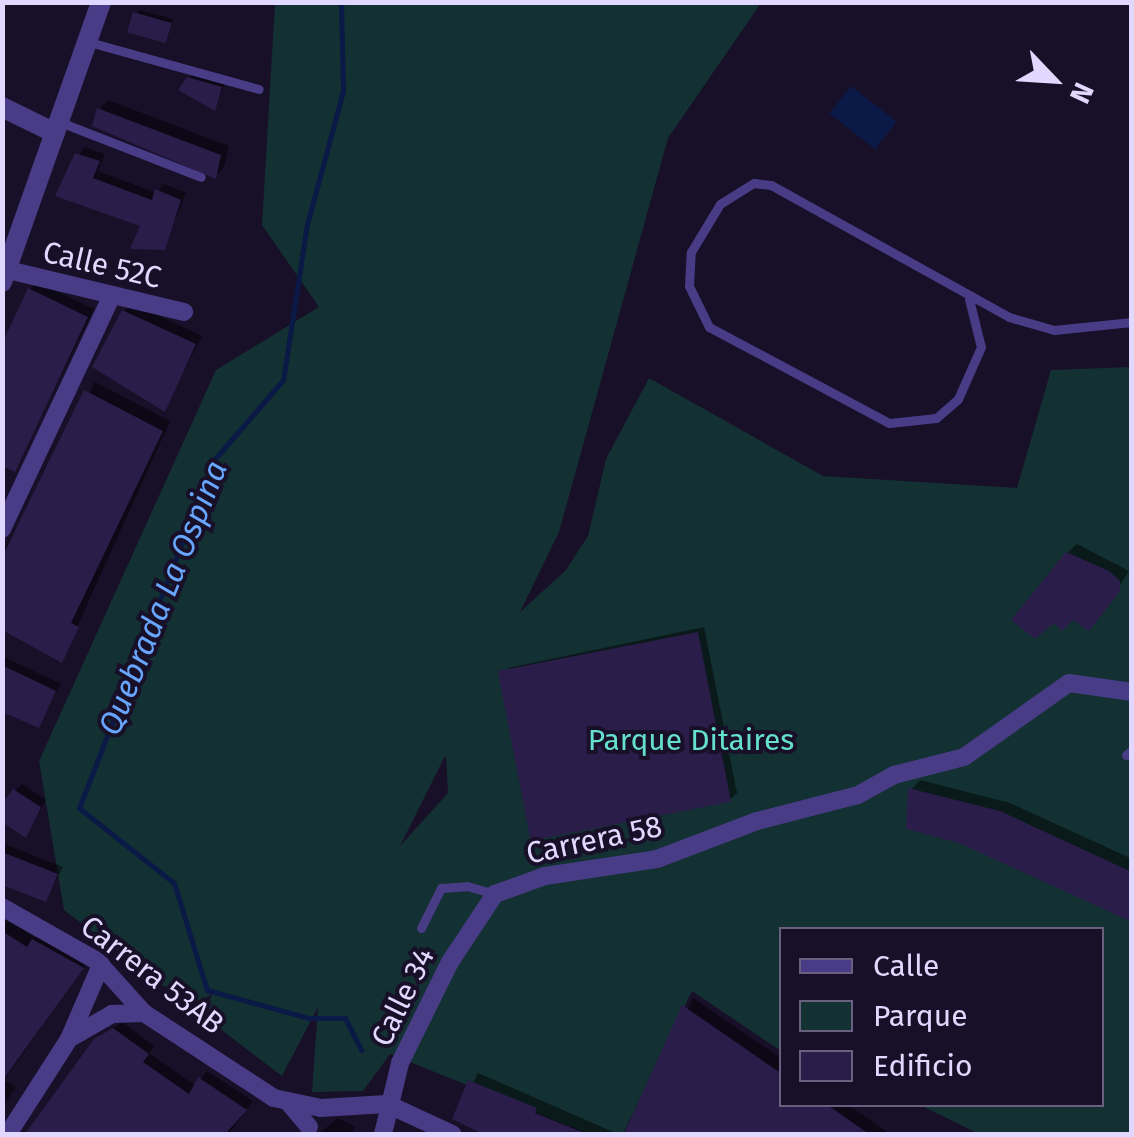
<!DOCTYPE html>
<style>
body{margin:0}
#map{position:relative;width:1134px;height:1137px;overflow:hidden;background:#181028;font-family:"Fira Sans",sans-serif}
div>[style]{position:absolute}
[style*='--x']{left:calc(var(--x)*1px);top:calc(var(--y)*1px);width:calc(var(--w)*1px);rotate:calc(var(--a)*1deg)}
.green>*{inset:0;background:#133032}
.water>*{inset:0;background:#0b1947;transform-origin:0 0}
.shadow>*{inset:0;background:#0007}
.stream>*{height:5px;margin:-2.5px;padding:0 2.5px;transform-origin:2.5px;border-radius:2.5px;background:#0b1947}
.building>*{inset:0;background:#2b1d49;transform-origin:0 0}
.service>*{height:9px;margin:-4.5px;padding:0 4.5px;transform-origin:4.5px;border-radius:4.5px;background:#483c87}
.minor>*{height:18px;margin:-9px;padding:0 9px;transform-origin:9px;border-radius:9px;background:#483c87}
.tertiary>*{height:20px;margin:-10px;padding:0 10px;transform-origin:10px;border-radius:10px;background:#483c87}
span{translate:-50% -50%;white-space:nowrap;text-align:center;line-height:1.15;-webkit-text-stroke:8px #181028;paint-order:stroke}
.street-label{font-size:30px;color:#e1d8ff}
.park-label{font-size:30px;color:#64dfd0}
.water-label{font-size:32px;color:#68a5fd;font-style:italic}
.frame{position:absolute;inset:0;border:5px solid #e1d8ff;pointer-events:none}
.legend{position:absolute;left:779px;top:927px;width:325px;height:180px;box-sizing:border-box;background:#181028;border:2px solid #68607e;margin:0;padding:12px 18px;list-style:none;font-size:30px;color:#e1d8ff}
.legend li{display:flex;align-items:center;gap:20px;height:50px}
.legend b{width:50px;border:2px solid #68607e}
.north{position:absolute;left:1004px;top:30px;width:100px;height:100px;-webkit-text-stroke:8px #181028;paint-order:stroke;rotate:115deg;font-size:28px;font-weight:700;line-height:40px;text-align:center;color:#e1d8ff}
.north::after{content:'';display:block;margin:auto;width:35px;height:45px;background:#e1d8ff;clip-path:polygon(50% 0,100% 100%,50% 72%,0 100%)}
</style>
<div id="map">
<div class="green">
<div style="clip-path:polygon(evenodd,275px 3px,761px 3px,668px 138px,559px 532px,520px 612px,566px 570px,588px 536px,606px 459px,649px 378px,823px 476px,1017px 488px,1051px 370px,1131px 367px,1131px 1134px,979px 1134px,920px 1105px,1102px 1104px,1102px 930px,782px 930px,781px 1051px,692px 991px,623px 1134px,589px 1134px,390px 1054px,363px 1091px,312px 1092px,318px 1007px,282px 1076px,64px 910px,39px 761px,216px 370px,319px 307px,262px 225px,275px 3px,446px 756px,448px 793px,400px 846px,445px 756px,446px 756px)"></div>
</div>
<div class="water">
<div style="left:851px;top:86px;width:58px;height:35px;rotate:38deg"></div>
</div>
<div class="shadow">
<div style="clip-path:polygon(140px 10px,173px 19px,164px 42px,136px 14px)"></div>
<div style="clip-path:polygon(193px 75px,225px 83px,215px 108px,189px 79px)"></div>
<div style="clip-path:polygon(108px 100px,229px 146px,224px 167px,216px 176px,99px 109px)"></div>
<div style="clip-path:polygon(84px 147px,105px 154px,98px 171px,156px 193px,164px 184px,186px 193px,164px 247px,144px 225px,58px 194px)"></div>
<div style="clip-path:polygon(37px 282px,94px 309px,15px 469px,30px 289px)"></div>
<div style="clip-path:polygon(132px 303px,202px 336px,164px 408px,124px 312px)"></div>
<div style="clip-path:polygon(95px 382px,170px 421px,62px 660px,2px 628px,2px 554px)"></div>
<div style="clip-path:polygon(1077px 544px,1129px 571px,1098px 619px,1067px 553px)"></div>
<div style="clip-path:polygon(704px 627px,737px 793px,731px 799px,501px 674px,508px 668px)"></div>
<div style="clip-path:polygon(2px 656px,61px 684px,38px 725px,5px 711px,2px 717px)"></div>
<div style="clip-path:polygon(920px 780px,1010px 803px,1132px 859px,1132px 921px,960px 840px,911px 790px)"></div>
<div style="clip-path:polygon(22px 784px,46px 800px,26px 834px,15px 791px)"></div>
<div style="clip-path:polygon(2px 843px,63px 867px,46px 899px,2px 882px)"></div>
<div style="clip-path:polygon(2px 916px,36px 938px,44px 931px,91px 958px,4px 1080px,16px 1087px,2px 1108px)"></div>
<div style="clip-path:polygon(693px 998px,782px 1059px,782px 1104px,847px 1104px,890px 1134px,626px 1134px)"></div>
<div style="clip-path:polygon(122px 1022px,154px 1046px,149px 1053px,196px 1086px,207px 1071px,253px 1101px,229px 1134px,28px 1134px,96px 1040px)"></div>
<div style="clip-path:polygon(478px 1073px,618px 1134px,492px 1134px,455px 1117px)"></div>
<div style="clip-path:polygon(338px 1118px,355px 1127px,352px 1134px,318px 1134px)"></div>
</div>
<div class="stream">
<div style="--x:341;--y:2;--w:89;--a:88.7"></div>
<div style="--x:343;--y:91;--w:138;--a:105.1"></div>
<div style="--x:307;--y:224;--w:158;--a:98.7"></div>
<div style="--x:283;--y:380;--w:106;--a:130.8"></div>
<div style="--x:214;--y:460;--w:373;--a:111.2"></div>
<div style="--x:79;--y:808;--w:121;--a:38.3"></div>
<div style="--x:174;--y:883;--w:112;--a:72.9"></div>
<div style="--x:207;--y:990;--w:106;--a:15.4"></div>
<div style="--x:309;--y:1018;--w:36;--a:0"></div>
<div style="--x:345;--y:1018;--w:36;--a:63"></div>
</div>
<div class="building">
<div style="left:133px;top:12px;width:40px;height:21px;rotate:16deg"></div>
<div style="clip-path:polygon(187px 77px,222px 87px,215px 111px,178px 90px)"></div>
<div style="clip-path:polygon(97px 108px,221px 155px,216px 179px,92px 126px)"></div>
<div style="clip-path:polygon(75px 153px,100px 161px,93px 178px,152px 200px,155px 189px,181px 200px,165px 250px,130px 249px,140px 226px,55px 196px)"></div>
<div style="clip-path:polygon(28px 288px,88px 317px,15px 472px,2px 466px,2px 344px)"></div>
<div style="clip-path:polygon(122px 310px,196px 344px,165px 412px,92px 367px)"></div>
<div style="clip-path:polygon(84px 390px,163px 431px,71px 623px,79px 627px,62px 663px,2px 630px,2px 557px)"></div>
<div style="clip-path:polygon(1066px 552px,1109px 571px,1120px 581px,1120px 591px,1089px 631px,1073px 620px,1062px 631px,1054px 623px,1035px 639px,1011px 620px)"></div>
<div style="left:698px;top:632px;width:173px;height:204px;rotate:79deg"></div>
<div style="clip-path:polygon(2px 665px,56px 691px,39px 728px,2px 712px)"></div>
<div style="clip-path:polygon(908px 788px,1000px 811px,1132px 872px,1132px 922px,959px 843px,906px 829px)"></div>
<div style="clip-path:polygon(13px 789px,41px 807px,26px 838px,2px 822px,2px 804px)"></div>
<div style="clip-path:polygon(2px 852px,58px 874px,46px 902px,2px 885px)"></div>
<div style="clip-path:polygon(2px 931px,27px 947px,32px 939px,84px 968px,2px 1081px)"></div>
<div style="clip-path:polygon(682px 1005px,782px 1074px,782px 1104px,826px 1104px,869px 1134px,624px 1134px)"></div>
<div style="clip-path:polygon(113px 1028px,149px 1054px,143px 1062px,189px 1094px,198px 1077px,247px 1110px,225px 1134px,25px 1134px,94px 1039px)"></div>
<div style="clip-path:polygon(468px 1080px,537px 1108px,535px 1113px,587px 1134px,483px 1134px,452px 1119px)"></div>
</div>
<div class="service">
<div style="--x:89;--y:42;--w:176;--a:15.5"></div>
<div style="--x:60;--y:122;--w:151;--a:21.3"></div>
<div style="--x:969;--y:299;--w:49;--a:76"></div>
<div style="--x:981;--y:347;--w:57;--a:113.9"></div>
<div style="--x:958;--y:399;--w:29;--a:139"></div>
<div style="--x:936;--y:418;--w:47;--a:173.9"></div>
<div style="--x:889;--y:423;--w:204;--a:-151.9"></div>
<div style="--x:709;--y:327;--w:46;--a:-116"></div>
<div style="--x:689;--y:286;--w:34;--a:-87"></div>
<div style="--x:691;--y:252;--w:56;--a:-58.9"></div>
<div style="--x:720;--y:204;--w:40;--a:-32"></div>
<div style="--x:754;--y:183;--w:17;--a:7"></div>
<div style="--x:771;--y:185;--w:272;--a:29"></div>
<div style="--x:1009;--y:317;--w:47;--a:16.1"></div>
<div style="--x:1054;--y:330;--w:78;--a:-5.9"></div>
<div style="--x:1126;--y:755;--w:8;--a:-40"></div>
<div style="--x:421;--y:928;--w:45;--a:-63.4"></div>
<div style="--x:441;--y:888;--w:26;--a:-4"></div>
<div style="--x:467;--y:886;--w:29;--a:16"></div>
</div>
<div class="minor">
<div style="--x:8;--y:270;--w:181;--a:13.4"></div>
<div style="--x:2;--y:529;--w:256;--a:-64.8"></div>
<div style="--x:2;--y:907;--w:109;--a:29.6"></div>
<div style="--x:97;--y:961;--w:70;--a:47.9"></div>
<div style="--x:144;--y:1013;--w:155;--a:33.2"></div>
<div style="--x:274;--y:1098;--w:48;--a:12"></div>
<div style="--x:321;--y:1108;--w:66;--a:-3.5"></div>
<div style="--x:387;--y:1104;--w:72;--a:24.8"></div>
<div style="--x:74;--y:1036;--w:44;--a:-30.1"></div>
<div style="--x:112;--y:1014;--w:32;--a:-2"></div>
<div style="--x:289;--y:1103;--w:31;--a:50"></div>
<div style="--x:8;--y:1134;--w:113;--a:-57.3"></div>
<div style="--x:69;--y:1039;--w:81;--a:-66.6"></div>
<div style="--x:383;--y:1134;--w:73;--a:-76.5"></div>
<div style="--x:400;--y:1063;--w:113;--a:-63.7"></div>
<div style="--x:450;--y:962;--w:82;--a:-56.5"></div>
<div style="--x:495;--y:894;--w:53;--a:-19.8"></div>
<div style="--x:545;--y:876;--w:113;--a:-8.6"></div>
<div style="--x:657;--y:859;--w:107;--a:-20.8"></div>
<div style="--x:757;--y:821;--w:104;--a:-14.4"></div>
<div style="--x:858;--y:795;--w:41;--a:-29.1"></div>
<div style="--x:894;--y:775;--w:72;--a:-14.4"></div>
<div style="--x:964;--y:757;--w:128;--a:-35.2"></div>
<div style="--x:1069;--y:683;--w:64;--a:8.1"></div>
</div>
<div class="tertiary">
<div style="--x:2;--y:107;--w:59;--a:26.1"></div>
<div style="--x:2;--y:282;--w:297;--a:-70.5"></div>
</div>
<div class="street-label">
<span style="left:102px;top:265px;rotate:13deg">Calle 52C</span>
<span style="left:594px;top:840px;rotate:-12deg">Carrera 58</span>
<span style="left:152px;top:975px;rotate:38deg">Carrera 53AB</span>
<span style="left:403px;top:997px;rotate:-64deg">Calle 34</span>
</div>
<div class="park-label">
<span style="left:691px;top:740px">Parque Ditaires</span>
</div>
<div class="water-label">
<span style="left:163px;top:598px;rotate:-68deg">Quebrada La Ospina</span>
</div>
<div class="frame"></div>
<ul class="legend">
<li><b style="height:12px;background:#483c87"></b>Calle</li>
<li><b style="height:28px;background:#133032"></b>Parque</li>
<li><b style="height:28px;background:#2b1d49"></b>Edificio</li>
</ul>
<div class="north">N</div>
</div>
